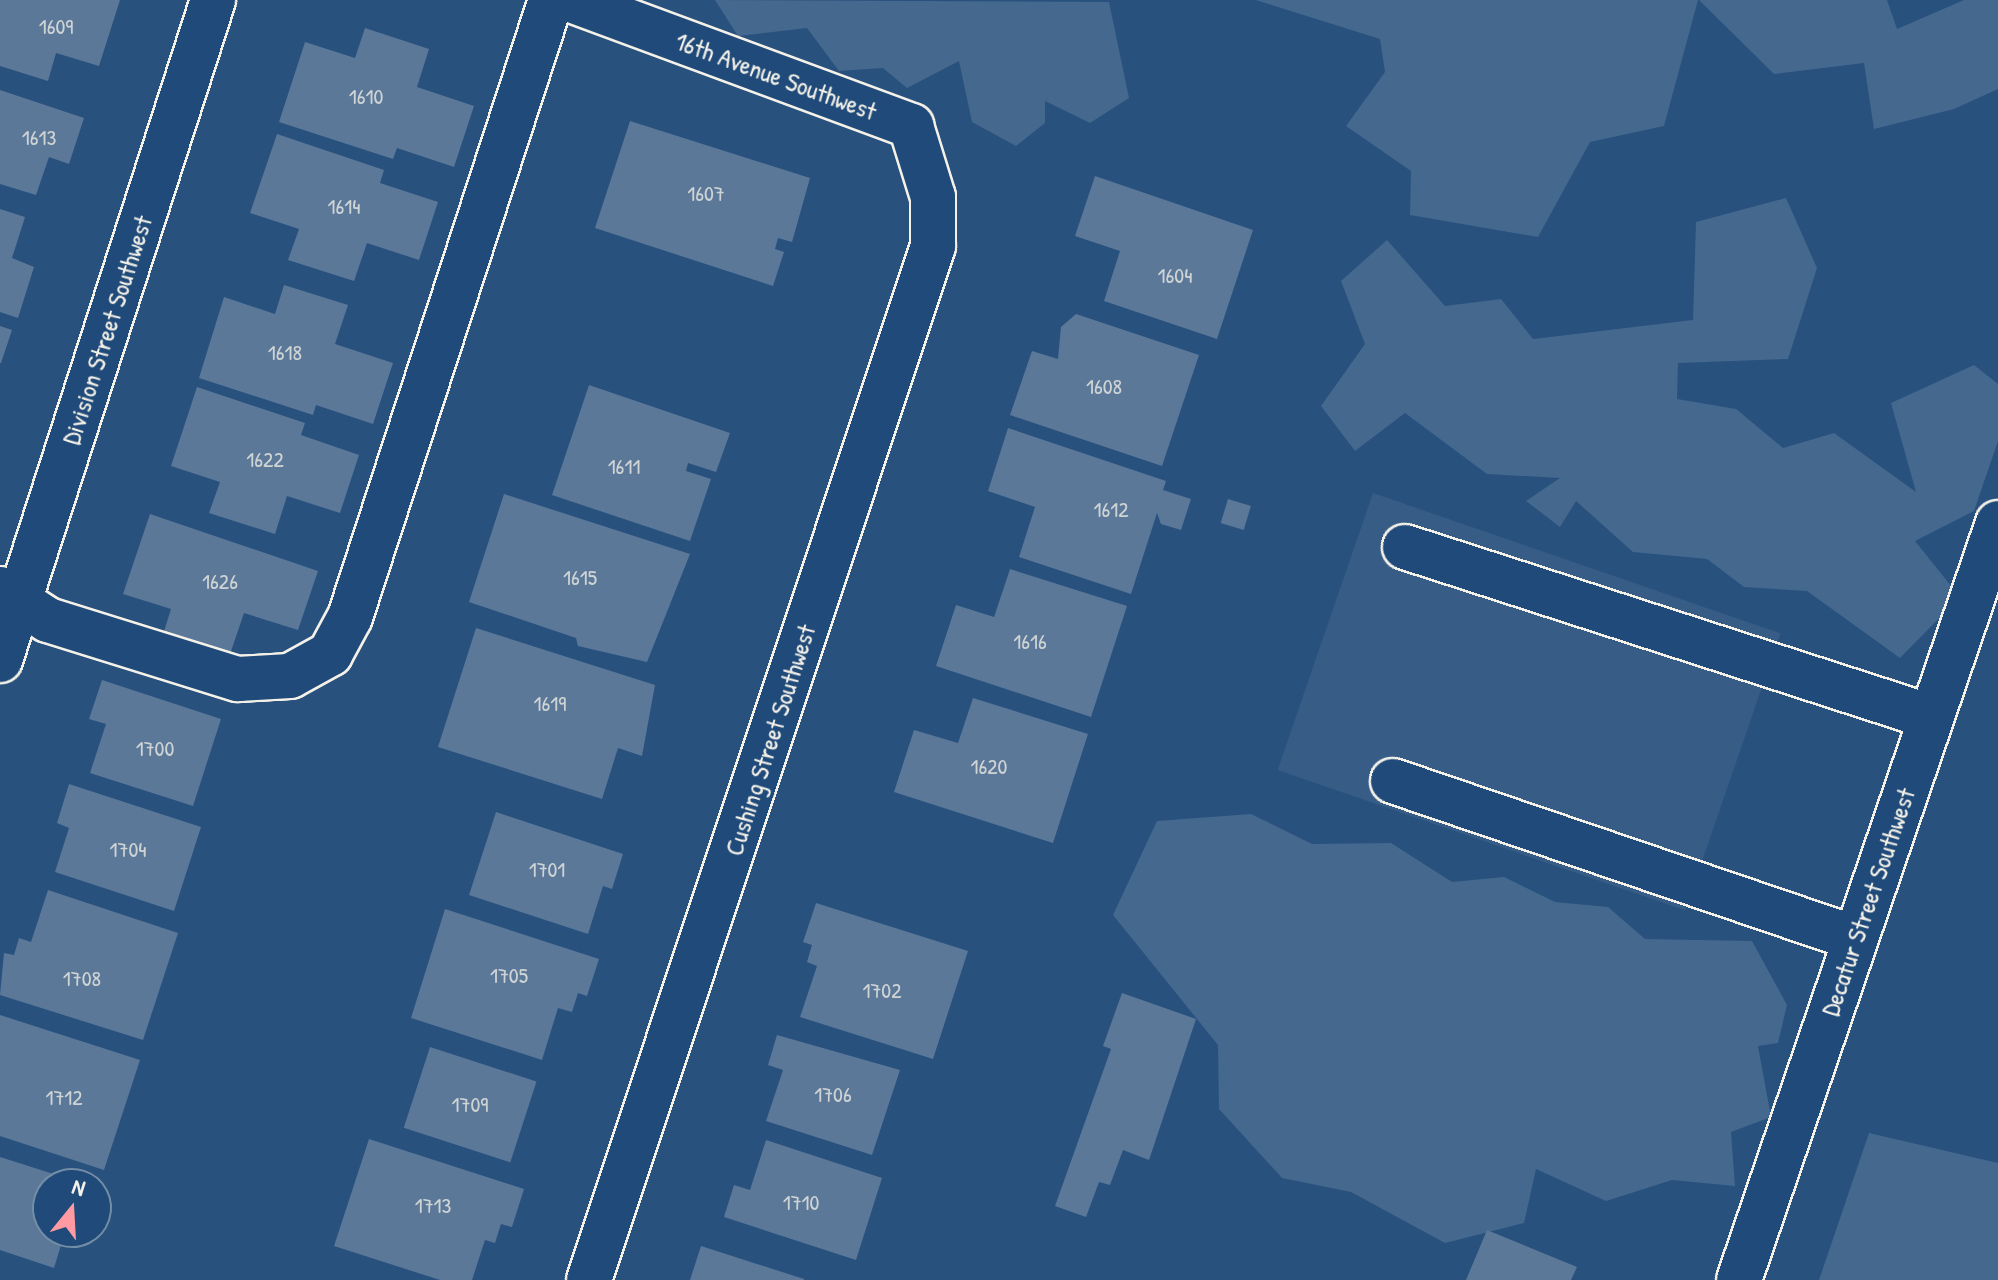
<!DOCTYPE html>
<style>
body{margin:0}
#map{position:relative;width:1998px;height:1280px;overflow:hidden;background:#28517e;font-family:"Patrick Hand",sans-serif}
div>[style]{position:absolute}
[style*='--x']{left:calc(var(--x)*1px);top:calc(var(--y)*1px);width:calc(var(--w)*1px);rotate:calc(var(--a)*1deg)}
.built>*{inset:0;background:#375d86;transform-origin:0 0}
.green>*{inset:0;background:#45688e}
.building>*{inset:0;background:#5b7899;transform-origin:0 0}
.roads{filter:drop-shadow(2px 0 #f4f1e8) drop-shadow(-2px 0 #f4f1e8) drop-shadow(0 2px #f4f1e8) drop-shadow(0 -2px #f4f1e8)}
.minor>*{height:44px;margin:-22px;padding:0 22px;transform-origin:22px;border-radius:22px;background:#1f4a7a}
span{translate:-50% -50%;white-space:nowrap;text-align:center;line-height:1.15;-webkit-text-stroke:7px #1f4a7a;paint-order:stroke}
.number-label{font-size:22px;color:#ced3d4}
.number-label span{-webkit-text-stroke-width:0}
.street-label{font-size:26px;color:#f4f1e8}
.north{position:absolute;left:32px;top:1168px;width:80px;height:80px;box-sizing:border-box;background:#1f4a7a;border:2px solid #748da6;border-radius:50%;rotate:18deg;font-size:22px;font-weight:700;line-height:32px;text-align:center;color:#f4f1e8}
.north::after{content:'';display:block;margin:auto;width:28px;height:36px;background:#ff9aa2;clip-path:polygon(50% 0,100% 100%,50% 72%,0 100%)}
</style>
<div id="map">
<div class="built">
<div style="left:1373px;top:493px;width:431px;height:293px;rotate:19deg"></div>
</div>
<div class="green">
<div style="clip-path:polygon(715px 0,1109px 2px,1129px 98px,1090px 123px,1045px 101px,1045px 123px,1016px 146px,972px 122px,959px 61px,907px 88px,883px 68px,839px 71px,807px 28px,738px 36px)"></div>
<div style="clip-path:polygon(1256px 0,1698px 0,1664px 126px,1590px 142px,1538px 237px,1410px 215px,1411px 171px,1346px 126px,1385px 72px,1380px 39px)"></div>
<div style="clip-path:polygon(1699px 0,1887px 0,1897px 29px,1964px 0,1998px 0,1998px 89px,1954px 109px,1874px 129px,1864px 63px,1774px 74px)"></div>
<div style="clip-path:polygon(1786px 198px,1817px 268px,1788px 359px,1678px 363px,1677px 399px,1736px 409px,1783px 448px,1834px 433px,1916px 492px,1891px 403px,1974px 365px,1998px 384px,1998px 441px,1974px 511px,1915px 541px,1960px 597px,1900px 658px,1807px 591px,1744px 587px,1707px 559px,1633px 552px,1576px 501px,1560px 527px,1526px 501px,1560px 478px,1487px 474px,1405px 413px,1355px 451px,1321px 406px,1365px 344px,1341px 281px,1387px 240px,1445px 306px,1501px 299px,1533px 339px,1693px 320px,1696px 222px)"></div>
<div style="clip-path:polygon(1251px 814px,1312px 844px,1391px 843px,1452px 882px,1504px 877px,1555px 902px,1608px 907px,1645px 939px,1752px 941px,1787px 1005px,1778px 1043px,1758px 1046px,1771px 1117px,1731px 1132px,1735px 1186px,1672px 1180px,1606px 1201px,1536px 1169px,1524px 1223px,1445px 1243px,1351px 1192px,1282px 1178px,1219px 1109px,1218px 1045px,1113px 915px,1157px 821px)"></div>
<div style="clip-path:polygon(1869px 1133px,1998px 1163px,1998px 1280px,1819px 1280px)"></div>
</div>
<div class="building">
<div style="clip-path:polygon(0 0,120px 0,99px 66px,56px 53px,48px 81px,0 66px)"></div>
<div style="clip-path:polygon(365px 28px,429px 49px,417px 87px,474px 106px,454px 167px,397px 148px,393px 159px,279px 122px,305px 42px,355px 58px)"></div>
<div style="clip-path:polygon(0 90px,84px 118px,69px 164px,49px 157px,36px 195px,0 184px)"></div>
<div style="clip-path:polygon(630px 121px,810px 178px,792px 242px,778px 238px,775px 249px,784px 252px,773px 286px,595px 228px)"></div>
<div style="clip-path:polygon(277px 134px,384px 170px,380px 183px,438px 202px,419px 260px,367px 243px,354px 281px,288px 260px,299px 229px,250px 213px)"></div>
<div style="clip-path:polygon(1095px 176px,1253px 230px,1217px 339px,1104px 301px,1120px 251px,1075px 236px)"></div>
<div style="clip-path:polygon(0 209px,25px 217px,12px 258px,34px 267px,18px 318px,0 312px)"></div>
<div style="clip-path:polygon(284px 285px,348px 305px,335px 344px,393px 363px,373px 424px,316px 405px,313px 415px,199px 378px,224px 297px,275px 314px)"></div>
<div style="clip-path:polygon(1076px 314px,1199px 355px,1162px 466px,1010px 415px,1032px 351px,1058px 359px,1061px 327px)"></div>
<div style="clip-path:polygon(0 326px,12px 330px,1px 363px,0 363px)"></div>
<div style="clip-path:polygon(589px 385px,730px 433px,716px 472px,688px 463px,686px 471px,711px 479px,690px 541px,552px 495px)"></div>
<div style="clip-path:polygon(197px 387px,305px 423px,301px 435px,359px 455px,340px 513px,287px 496px,275px 534px,209px 513px,220px 482px,171px 466px)"></div>
<div style="clip-path:polygon(1008px 428px,1166px 481px,1163px 490px,1191px 499px,1181px 530px,1161px 524px,1157px 513px,1131px 594px,1019px 557px,1035px 507px,988px 491px)"></div>
<div style="clip-path:polygon(504px 494px,690px 554px,647px 662px,578px 646px,576px 638px,469px 602px)"></div>
<div style="left:1228px;top:499px;width:24px;height:25px;rotate:17deg"></div>
<div style="clip-path:polygon(150px 514px,318px 571px,298px 630px,244px 613px,227px 663px,161px 641px,171px 609px,123px 594px)"></div>
<div style="clip-path:polygon(1010px 569px,1127px 606px,1091px 717px,936px 666px,956px 605px,994px 617px)"></div>
<div style="clip-path:polygon(476px 628px,655px 685px,642px 756px,618px 748px,602px 799px,438px 747px)"></div>
<div style="clip-path:polygon(102px 680px,221px 719px,193px 806px,90px 773px,106px 724px,89px 719px)"></div>
<div style="clip-path:polygon(973px 698px,1088px 734px,1053px 843px,894px 792px,914px 730px,958px 743px)"></div>
<div style="clip-path:polygon(69px 784px,201px 827px,174px 911px,55px 872px,69px 828px,57px 823px)"></div>
<div style="clip-path:polygon(496px 812px,623px 854px,612px 889px,603px 886px,588px 934px,469px 895px)"></div>
<div style="clip-path:polygon(48px 890px,178px 933px,143px 1040px,0 995px,4px 953px,14px 955px,19px 938px,31px 942px)"></div>
<div style="clip-path:polygon(816px 903px,968px 951px,933px 1059px,800px 1017px,817px 966px,807px 962px,812px 945px,803px 942px)"></div>
<div style="clip-path:polygon(445px 909px,599px 959px,587px 996px,578px 993px,572px 1012px,558px 1008px,542px 1060px,411px 1018px)"></div>
<div style="clip-path:polygon(1122px 993px,1196px 1019px,1149px 1160px,1123px 1150px,1110px 1185px,1099px 1182px,1086px 1217px,1055px 1206px,1111px 1049px,1103px 1046px)"></div>
<div style="clip-path:polygon(0 1015px,140px 1060px,104px 1170px,0 1136px)"></div>
<div style="clip-path:polygon(777px 1035px,900px 1070px,872px 1155px,766px 1121px,783px 1070px,768px 1065px)"></div>
<div style="left:430px;top:1047px;width:112px;height:85px;rotate:18deg"></div>
<div style="clip-path:polygon(369px 1139px,524px 1189px,512px 1227px,501px 1224px,495px 1243px,485px 1240px,472px 1280px,440px 1280px,334px 1246px)"></div>
<div style="clip-path:polygon(766px 1140px,882px 1178px,856px 1260px,724px 1217px,734px 1185px,750px 1190px)"></div>
<div style="clip-path:polygon(0 1157px,82px 1183px,48px 1184px,48px 1232px,65px 1232px,54px 1268px,0 1250px)"></div>
<div style="clip-path:polygon(1487px 1230px,1577px 1267px,1571px 1280px,1466px 1280px)"></div>
<div style="clip-path:polygon(701px 1246px,804px 1279px,804px 1280px,690px 1280px)"></div>
</div>
<div class="roads">
<div class="minor">
<div style="--x:571;--y:0;--w:363;--a:20.3"></div>
<div style="--x:911;--y:126;--w:74;--a:72.8"></div>
<div style="--x:933;--y:197;--w:49;--a:90"></div>
<div style="--x:933;--y:246;--w:1090;--a:108.4"></div>
<div style="--x:1405;--y:547;--w:553;--a:17.91"></div>
<div style="--x:0;--y:589;--w:57;--a:32.9"></div>
<div style="--x:48;--y:620;--w:199;--a:17.3"></div>
<div style="--x:238;--y:679;--w:52;--a:-3.3"></div>
<div style="--x:290;--y:676;--w:46;--a:-28.8"></div>
<div style="--x:330;--y:654;--w:42;--a:-61.6"></div>
<div style="--x:350;--y:617;--w:649;--a:-71.96"></div>
<div style="--x:0;--y:660;--w:694;--a:-72.11"></div>
<div style="--x:1393;--y:781;--w:489;--a:18.8"></div>
<div style="--x:1739;--y:1280;--w:800;--a:-71.11"></div>
</div>
</div>
<div class="number-label">
<span style="left:56px;top:27px">1609</span>
<span style="left:366px;top:97px">1610</span>
<span style="left:39px;top:138px">1613</span>
<span style="left:706px;top:194px">1607</span>
<span style="left:344px;top:207px">1614</span>
<span style="left:1175px;top:276px">1604</span>
<span style="left:285px;top:353px">1618</span>
<span style="left:1104px;top:387px">1608</span>
<span style="left:265px;top:460px">1622</span>
<span style="left:624px;top:467px">1611</span>
<span style="left:1111px;top:510px">1612</span>
<span style="left:580px;top:578px">1615</span>
<span style="left:220px;top:582px">1626</span>
<span style="left:1030px;top:642px">1616</span>
<span style="left:550px;top:704px">1619</span>
<span style="left:155px;top:749px">1700</span>
<span style="left:989px;top:767px">1620</span>
<span style="left:128px;top:850px">1704</span>
<span style="left:547px;top:870px">1701</span>
<span style="left:509px;top:976px">1705</span>
<span style="left:82px;top:979px">1708</span>
<span style="left:882px;top:991px">1702</span>
<span style="left:833px;top:1095px">1706</span>
<span style="left:64px;top:1098px">1712</span>
<span style="left:470px;top:1105px">1709</span>
<span style="left:801px;top:1203px">1710</span>
<span style="left:433px;top:1206px">1713</span>
</div>
<div class="street-label">
<span style="left:776px;top:76px;rotate:20deg">16th Avenue Southwest</span>
<span style="left:107px;top:330px;rotate:-72deg">Division Street Southwest</span>
<span style="left:770px;top:740px;rotate:-72deg">Cushing Street Southwest</span>
<span style="left:1868px;top:902px;rotate:-71deg">Decatur Street Southwest</span>
</div>
<div class="north">N</div>
</div>
